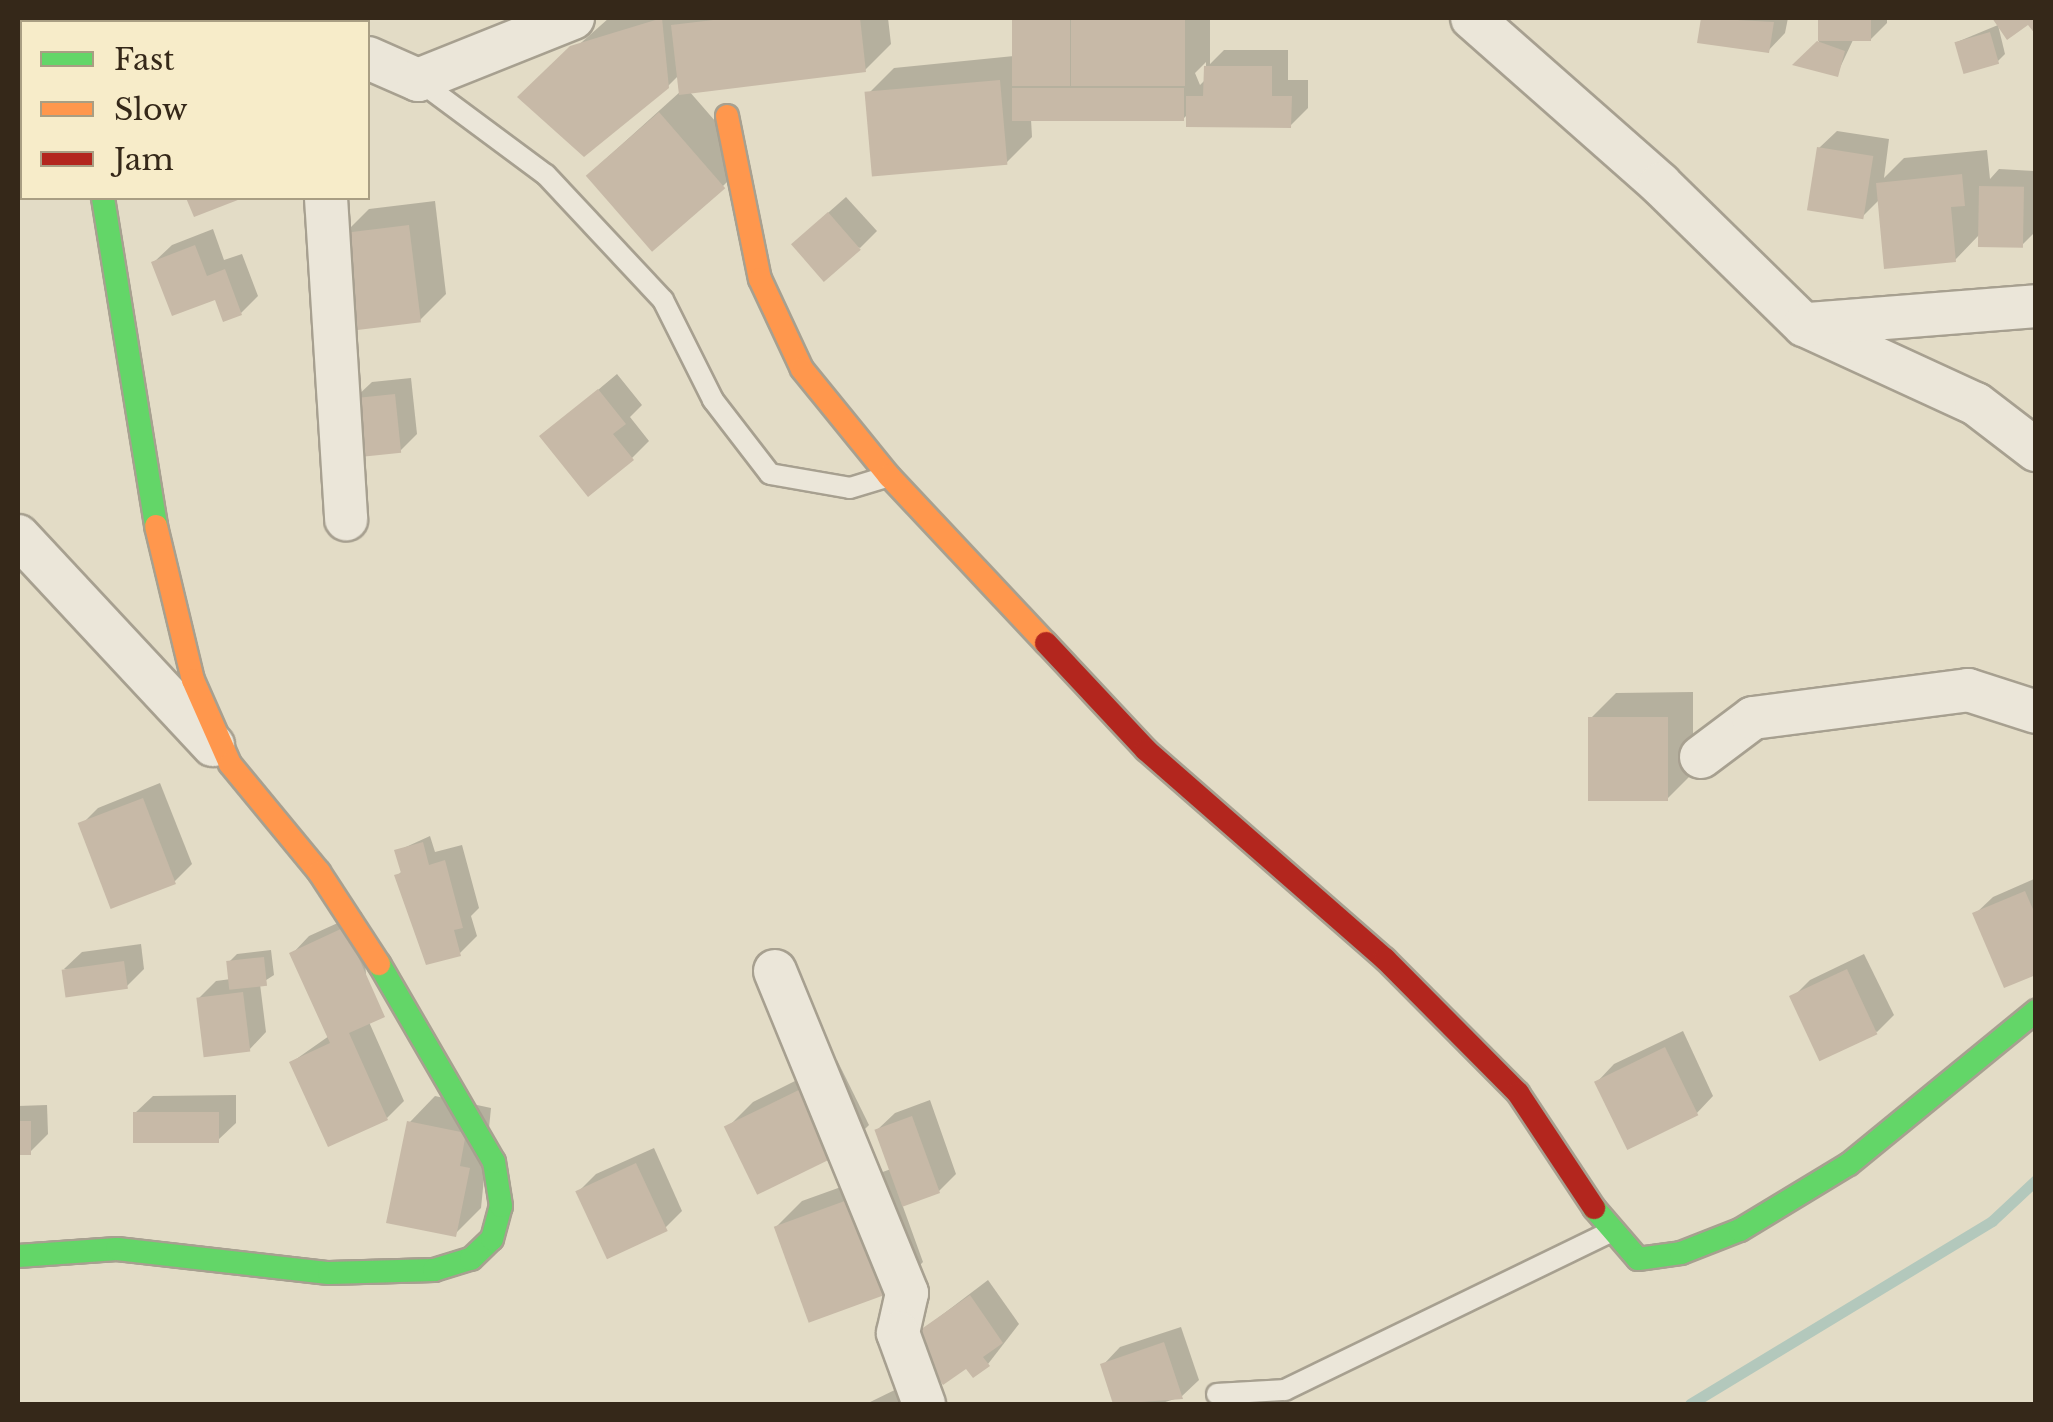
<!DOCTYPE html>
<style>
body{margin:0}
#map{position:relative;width:2053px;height:1422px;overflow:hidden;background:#e3dcc6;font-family:"Libre Baskerville",serif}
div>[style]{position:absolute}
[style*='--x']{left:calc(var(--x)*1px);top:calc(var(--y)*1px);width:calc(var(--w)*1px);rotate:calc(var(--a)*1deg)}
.shadow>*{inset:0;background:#0003}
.stream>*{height:11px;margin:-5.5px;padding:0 5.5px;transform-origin:5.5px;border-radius:5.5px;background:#b3c8bc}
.building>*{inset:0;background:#c7b9a7;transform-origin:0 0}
.roads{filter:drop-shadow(2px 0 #a7a090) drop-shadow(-2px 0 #a7a090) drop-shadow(0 2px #a7a090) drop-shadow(0 -2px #a7a090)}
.lane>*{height:20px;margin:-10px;padding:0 10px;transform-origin:10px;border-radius:10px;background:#ebe6d9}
.street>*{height:42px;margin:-21px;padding:0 21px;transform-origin:21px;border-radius:21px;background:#ebe6d9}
.fast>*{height:22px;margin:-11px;padding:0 11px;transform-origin:11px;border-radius:11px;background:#63d668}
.slow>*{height:22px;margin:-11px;padding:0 11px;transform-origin:11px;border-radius:11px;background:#ff974d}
.jam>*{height:22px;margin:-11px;padding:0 11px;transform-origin:11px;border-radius:11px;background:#b3261e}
span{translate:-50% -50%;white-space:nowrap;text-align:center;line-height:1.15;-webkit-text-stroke:10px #f7ecc9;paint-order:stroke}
.frame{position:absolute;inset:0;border:20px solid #352819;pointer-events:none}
.legend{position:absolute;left:20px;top:20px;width:350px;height:180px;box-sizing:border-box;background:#f7ecc9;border:2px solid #a99e83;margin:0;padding:12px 18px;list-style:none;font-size:30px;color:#352819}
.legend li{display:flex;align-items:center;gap:20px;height:50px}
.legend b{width:50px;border:2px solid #a99e83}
</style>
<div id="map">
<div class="shadow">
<div style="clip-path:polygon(609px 18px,888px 18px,891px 44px,865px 70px,689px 91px,749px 160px,723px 186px,588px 175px,681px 91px,679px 75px,668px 86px,520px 97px)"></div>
<div style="clip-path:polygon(evenodd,1015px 18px,1210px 18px,1210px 64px,1224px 50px,1288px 50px,1288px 80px,1308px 80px,1308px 108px,1290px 126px,1189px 113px,1182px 120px,1031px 119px,1032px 137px,1006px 163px,868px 94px,894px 68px,1014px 56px,1015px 18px,1206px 62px,1206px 79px,1200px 85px,1195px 73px,1206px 62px)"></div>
<div style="clip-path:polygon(1703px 18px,1788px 18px,1785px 33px,1768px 51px,1700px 41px)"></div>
<div style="clip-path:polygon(1820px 18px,1887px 18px,1887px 23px,1870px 40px,1853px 40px,1837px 74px,1819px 42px)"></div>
<div style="clip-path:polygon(1998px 25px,2005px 54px,1997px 62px,1957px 42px)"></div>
<div style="clip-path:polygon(1837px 131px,1889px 139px,1884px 178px,1904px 158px,1987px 150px,1990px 179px,1999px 169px,2036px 171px,2036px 231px,2020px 247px,1979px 235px,1955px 260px,1880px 199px,1863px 216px,1819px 148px)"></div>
<div style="clip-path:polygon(846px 197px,877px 231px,860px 248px,812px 227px)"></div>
<div style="clip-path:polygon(435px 201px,446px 294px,420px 320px,343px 235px,369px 209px)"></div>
<div style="clip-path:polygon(213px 229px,224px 260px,242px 254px,258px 296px,241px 313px,154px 262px,172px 245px)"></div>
<div style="clip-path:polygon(617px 374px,642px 405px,630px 417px,649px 441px,632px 458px,543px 436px)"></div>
<div style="clip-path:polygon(411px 378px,417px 434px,400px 451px,354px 399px,372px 382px)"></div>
<div style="clip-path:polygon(1693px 692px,1693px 773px,1667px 799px,1590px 719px,1616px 693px)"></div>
<div style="clip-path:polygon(160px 783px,192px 864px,174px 882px,81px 825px,98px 808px)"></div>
<div style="clip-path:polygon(430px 836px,435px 852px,462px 845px,479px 908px,471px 916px,477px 936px,459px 954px,397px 876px,402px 871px,397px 851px)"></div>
<div style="clip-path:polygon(2036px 878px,2036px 972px,1975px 914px,1993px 897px)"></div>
<div style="clip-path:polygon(362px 912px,369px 1022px,404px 1101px,387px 1118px,292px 1062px,329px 1036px,292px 954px,309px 936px)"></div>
<div style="clip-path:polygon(141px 944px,144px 969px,127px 986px,64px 969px,82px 952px)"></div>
<div style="clip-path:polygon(271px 950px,274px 975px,260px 984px,266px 1032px,249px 1050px,199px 998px,216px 981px,231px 979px,229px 962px,237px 954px)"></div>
<div style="clip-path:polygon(1864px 954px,1894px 1015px,1877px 1032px,1792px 998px,1810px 980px)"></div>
<div style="clip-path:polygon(1683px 1031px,1713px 1096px,1696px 1114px,1597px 1082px,1614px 1064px)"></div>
<div style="clip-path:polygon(837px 1060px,869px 1125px,843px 1151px,727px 1128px,753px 1102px)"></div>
<div style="clip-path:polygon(236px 1095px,236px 1123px,218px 1140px,135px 1113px,153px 1096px)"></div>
<div style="clip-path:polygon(435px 1096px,491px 1108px,481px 1208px,455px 1234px,409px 1123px)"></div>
<div style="clip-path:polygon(930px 1100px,956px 1174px,939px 1191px,902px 1204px,923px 1262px,897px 1288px,776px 1227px,802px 1201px,891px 1169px,877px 1130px,895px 1113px)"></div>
<div style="clip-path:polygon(47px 1105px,48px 1134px,30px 1152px,18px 1152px,18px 1106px)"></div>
<div style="clip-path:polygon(654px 1148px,682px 1211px,665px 1228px,578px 1192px,596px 1174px)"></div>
<div style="clip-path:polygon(988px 1280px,1019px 1324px,988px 1364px,967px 1365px,913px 1337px)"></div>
<div style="clip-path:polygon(1181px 1327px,1199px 1380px,1181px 1397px,1159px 1404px,1116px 1404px,1103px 1365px,1120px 1347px)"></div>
<div style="clip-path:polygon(905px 1385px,914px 1404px,866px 1404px)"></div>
</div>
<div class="stream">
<div style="--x:1690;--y:1404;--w:353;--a:-31.2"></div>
<div style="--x:1992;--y:1221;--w:60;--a:-43"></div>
</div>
<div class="building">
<div style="clip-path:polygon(662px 18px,669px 88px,584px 157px,517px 97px,570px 46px)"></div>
<div style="clip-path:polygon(730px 18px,860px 18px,866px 72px,679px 95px,671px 25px)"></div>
<div style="left:1012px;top:18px;width:58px;height:68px"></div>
<div style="left:1071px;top:18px;width:114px;height:68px"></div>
<div style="clip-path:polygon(1701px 18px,1774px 22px,1769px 53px,1697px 43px)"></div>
<div style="left:1818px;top:18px;width:53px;height:23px"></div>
<div style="clip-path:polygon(1992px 18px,2036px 18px,2036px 35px,2028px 25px,2007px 40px)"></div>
<div style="left:1990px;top:32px;width:33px;height:37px;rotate:74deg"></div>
<div style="clip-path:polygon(1817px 41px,1845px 51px,1838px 77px,1792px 65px)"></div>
<div style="clip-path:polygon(1204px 66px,1272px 66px,1272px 96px,1292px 96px,1291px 128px,1186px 127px,1186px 96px,1203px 96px)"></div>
<div style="left:1000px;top:80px;width:85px;height:136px;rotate:85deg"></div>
<div style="left:1012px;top:88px;width:172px;height:33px"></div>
<div style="left:659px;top:112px;width:101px;height:97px;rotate:49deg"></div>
<div style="left:1817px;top:147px;width:57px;height:64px;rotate:9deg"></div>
<div style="clip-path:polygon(1962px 174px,1965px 206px,1951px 207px,1956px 262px,1884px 269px,1876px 183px)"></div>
<div style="left:1979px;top:186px;width:45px;height:61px;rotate:1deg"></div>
<div style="clip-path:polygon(186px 198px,243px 198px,194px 217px)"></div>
<div style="left:828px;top:212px;width:50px;height:49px;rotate:49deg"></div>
<div style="left:409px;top:225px;width:98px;height:70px;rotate:83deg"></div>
<div style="clip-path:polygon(195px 245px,207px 276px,225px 269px,242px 315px,223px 322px,215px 300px,172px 316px,151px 262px)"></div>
<div style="clip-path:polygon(598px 389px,626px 424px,613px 434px,634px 460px,588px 497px,539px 436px)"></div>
<div style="left:395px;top:394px;width:59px;height:44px;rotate:84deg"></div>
<div style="left:1668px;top:717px;width:84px;height:80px;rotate:90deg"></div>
<div style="left:143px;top:798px;width:92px;height:70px;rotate:69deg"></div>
<div style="clip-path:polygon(423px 842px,429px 865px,445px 860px,463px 928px,454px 930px,461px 956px,426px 965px,394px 875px,401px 873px,394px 850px)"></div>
<div style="clip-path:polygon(2025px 891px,2036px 916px,2036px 975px,2004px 988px,1972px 913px)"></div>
<div style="clip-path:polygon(345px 927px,385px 1017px,349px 1033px,388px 1120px,328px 1147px,289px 1062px,330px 1043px,289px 953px)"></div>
<div style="left:264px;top:957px;width:29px;height:38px;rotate:84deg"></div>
<div style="left:124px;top:961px;width:28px;height:63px;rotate:82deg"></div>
<div style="left:1847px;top:969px;width:72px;height:64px;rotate:65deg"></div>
<div style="left:243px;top:992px;width:60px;height:47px;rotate:83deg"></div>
<div style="left:1665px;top:1047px;width:76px;height:79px;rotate:64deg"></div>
<div style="left:811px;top:1084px;width:76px;height:97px;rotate:64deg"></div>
<div style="left:133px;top:1112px;width:86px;height:31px"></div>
<div style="left:912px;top:1116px;width:82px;height:40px;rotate:70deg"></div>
<div style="left:18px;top:1121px;width:13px;height:34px"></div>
<div style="clip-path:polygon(407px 1121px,466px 1133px,460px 1166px,470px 1168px,456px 1237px,386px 1223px)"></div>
<div style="left:636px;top:1163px;width:75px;height:67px;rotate:65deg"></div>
<div style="left:864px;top:1194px;width:102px;height:96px;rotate:70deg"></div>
<div style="clip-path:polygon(970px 1295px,1003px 1343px,983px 1357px,990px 1366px,973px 1378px,966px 1369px,943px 1385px,910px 1337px)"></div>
<div style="clip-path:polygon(1164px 1342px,1183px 1399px,1113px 1404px,1100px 1364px)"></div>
</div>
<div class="roads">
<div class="lane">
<div style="--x:418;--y:80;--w:159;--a:36.6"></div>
<div style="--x:546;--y:175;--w:171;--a:46.9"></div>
<div style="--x:663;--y:300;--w:112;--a:63.4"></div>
<div style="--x:713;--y:400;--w:93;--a:52.4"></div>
<div style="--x:770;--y:474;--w:81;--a:9.9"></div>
<div style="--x:850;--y:488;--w:39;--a:-17"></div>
<div style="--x:1217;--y:1394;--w:68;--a:-3.4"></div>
<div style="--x:1285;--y:1390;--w:359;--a:-25.9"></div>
</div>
<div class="street">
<div style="--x:79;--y:18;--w:4;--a:76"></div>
<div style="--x:290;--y:18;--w:8;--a:30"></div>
<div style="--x:1472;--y:18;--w:251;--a:41.4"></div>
<div style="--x:1660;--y:184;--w:202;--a:44.4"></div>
<div style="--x:1804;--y:325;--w:189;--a:24.7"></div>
<div style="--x:1976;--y:404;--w:76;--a:37.5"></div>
<div style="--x:368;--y:58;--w:55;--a:23.7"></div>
<div style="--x:418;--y:80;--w:167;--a:-21.8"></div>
<div style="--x:326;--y:198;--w:322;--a:86.4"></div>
<div style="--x:1809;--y:324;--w:228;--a:-4.5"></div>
<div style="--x:18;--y:536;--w:286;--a:47"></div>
<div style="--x:1701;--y:757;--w:65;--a:-36.9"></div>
<div style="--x:1753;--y:718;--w:217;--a:-7.4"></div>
<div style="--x:1968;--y:690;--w:71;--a:17.9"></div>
<div style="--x:775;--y:971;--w:348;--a:67.7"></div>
<div style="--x:907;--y:1293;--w:41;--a:102.7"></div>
<div style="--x:898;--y:1333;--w:76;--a:69.9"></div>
</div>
<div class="fast">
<div style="--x:103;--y:198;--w:332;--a:80.8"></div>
<div style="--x:1594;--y:1208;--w:67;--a:49.2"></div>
<div style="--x:1638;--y:1259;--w:43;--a:-7.9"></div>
<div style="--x:1681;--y:1253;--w:63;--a:-21.3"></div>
<div style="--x:1740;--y:1230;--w:127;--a:-31.2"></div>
<div style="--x:1849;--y:1164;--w:242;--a:-39.3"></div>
<div style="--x:18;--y:1256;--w:99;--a:-4"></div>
<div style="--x:117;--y:1249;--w:213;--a:6.5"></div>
<div style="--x:329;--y:1273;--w:105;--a:-1.6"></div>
<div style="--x:434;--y:1270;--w:39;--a:-17"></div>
<div style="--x:471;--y:1259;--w:29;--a:-44"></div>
<div style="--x:492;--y:1239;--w:34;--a:-75"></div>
<div style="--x:501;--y:1206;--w:45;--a:-99"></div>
<div style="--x:494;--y:1162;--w:229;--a:-120.1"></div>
</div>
<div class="slow">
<div style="--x:727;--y:116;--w:166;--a:78.6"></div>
<div style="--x:760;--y:279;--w:99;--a:65"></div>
<div style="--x:802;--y:369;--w:138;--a:50.9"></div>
<div style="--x:889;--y:476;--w:229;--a:46.8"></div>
<div style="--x:156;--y:526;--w:158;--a:76.5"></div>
<div style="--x:193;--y:680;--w:92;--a:66.2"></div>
<div style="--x:230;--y:764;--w:140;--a:50.5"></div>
<div style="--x:319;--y:872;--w:110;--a:56.9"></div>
</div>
<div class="jam">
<div style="--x:1046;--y:643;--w:146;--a:46.9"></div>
<div style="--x:1146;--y:750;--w:317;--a:41.2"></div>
<div style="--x:1385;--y:959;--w:189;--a:45.2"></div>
<div style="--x:1518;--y:1093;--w:138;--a:56.5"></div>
</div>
</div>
<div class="frame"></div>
<ul class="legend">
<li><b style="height:12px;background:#63d668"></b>Fast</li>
<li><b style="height:12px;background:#ff974d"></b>Slow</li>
<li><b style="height:12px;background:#b3261e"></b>Jam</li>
</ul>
</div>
